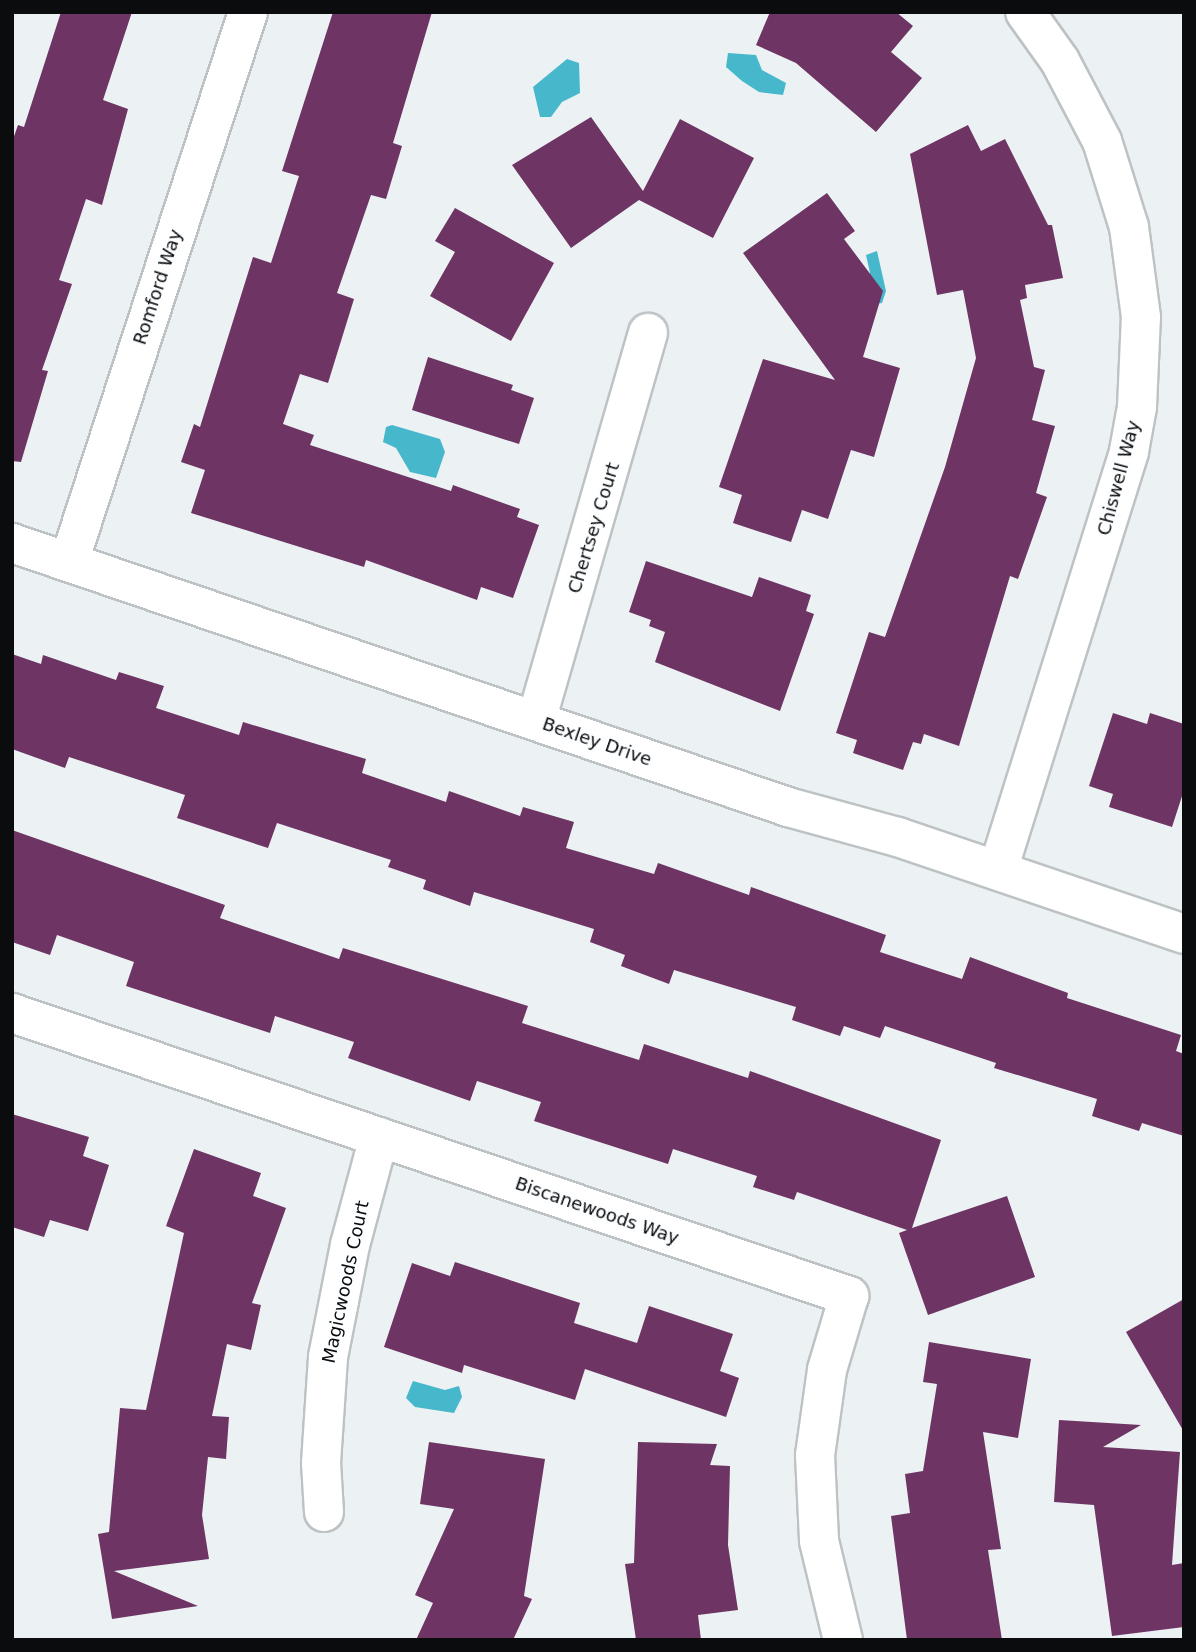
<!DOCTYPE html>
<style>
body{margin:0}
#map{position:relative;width:1196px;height:1652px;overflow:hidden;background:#ecf2f3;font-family:"DejaVu Sans",sans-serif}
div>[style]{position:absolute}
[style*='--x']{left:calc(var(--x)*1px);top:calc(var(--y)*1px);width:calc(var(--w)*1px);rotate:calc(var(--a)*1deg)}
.water>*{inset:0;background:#47b8cc}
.building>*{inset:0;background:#6d3464}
.roads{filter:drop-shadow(2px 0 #bdc3c4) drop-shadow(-2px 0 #bdc3c4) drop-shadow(0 2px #bdc3c4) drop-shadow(0 -2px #bdc3c4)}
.minor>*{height:38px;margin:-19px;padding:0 19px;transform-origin:19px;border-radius:19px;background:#fff}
span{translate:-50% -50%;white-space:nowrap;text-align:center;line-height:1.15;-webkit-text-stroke:7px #fdfeff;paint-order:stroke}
.street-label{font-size:18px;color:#0a0c0d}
.frame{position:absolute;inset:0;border:14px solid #0a0c0d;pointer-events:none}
</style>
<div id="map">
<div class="water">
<div style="clip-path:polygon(728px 53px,756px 55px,762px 70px,786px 83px,783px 95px,759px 92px,742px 81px,726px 67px)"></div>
<div style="clip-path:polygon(567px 59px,579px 63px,580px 93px,562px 102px,551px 117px,540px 117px,533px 87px)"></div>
<div style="clip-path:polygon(877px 251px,886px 291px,882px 303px,848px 308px,842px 294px,870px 273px,866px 255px)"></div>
<div style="clip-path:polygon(392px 425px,440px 439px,445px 452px,436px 478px,410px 472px,396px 448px,383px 442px,386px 427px)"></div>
<div style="clip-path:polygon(413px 1381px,445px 1390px,459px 1386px,462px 1397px,454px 1413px,415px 1407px,406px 1398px)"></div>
</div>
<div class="building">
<div style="clip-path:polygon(61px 12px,132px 12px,103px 100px,128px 109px,102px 205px,86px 199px,59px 280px,72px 284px,42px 370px,48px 371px,21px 462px,12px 461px,12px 142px,18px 125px,24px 127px)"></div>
<div style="clip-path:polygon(333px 12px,432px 12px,393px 143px,402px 146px,386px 199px,371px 195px,337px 293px,354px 299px,328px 383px,300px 374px,283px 424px,314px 435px,310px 445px,451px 491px,453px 485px,520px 509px,517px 517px,539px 525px,513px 598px,481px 587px,477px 600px,366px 560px,364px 567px,191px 513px,205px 470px,181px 462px,194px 424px,200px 427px,253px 257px,271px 263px,299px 176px,282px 171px)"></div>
<div style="clip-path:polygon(770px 12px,896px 12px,913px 26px,891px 52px,922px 78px,876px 132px,796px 63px,756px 45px)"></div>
<div style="clip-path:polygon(591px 117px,643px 191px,680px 119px,754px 158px,713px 238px,639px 200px,571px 248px,512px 165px)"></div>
<div style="clip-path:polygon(968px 125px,981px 151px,1005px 139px,1048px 225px,1052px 225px,1063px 278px,1025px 285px,1027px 298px,1020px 300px,1034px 367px,1045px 370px,1032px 420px,1055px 426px,1036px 493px,1047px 497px,1018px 579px,1010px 576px,959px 746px,924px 734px,921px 744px,913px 742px,903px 770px,853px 753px,857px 740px,836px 733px,869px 632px,885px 637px,945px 467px,976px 358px,963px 290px,937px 295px,910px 154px)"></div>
<div style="clip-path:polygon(827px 193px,855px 231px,844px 239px,883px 291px,863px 357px,900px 368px,874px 457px,851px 450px,828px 519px,802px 510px,791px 542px,733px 523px,742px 495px,719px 487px,763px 359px,835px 380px,743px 253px)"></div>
<div style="clip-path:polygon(455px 208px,554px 263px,511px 341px,430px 296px,455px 252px,435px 241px)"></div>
<div style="clip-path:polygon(428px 357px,513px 385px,511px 390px,534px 398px,519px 444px,412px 410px)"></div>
<div style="clip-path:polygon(646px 561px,752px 597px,759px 577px,811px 595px,806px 611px,814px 614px,780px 711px,655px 662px,665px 632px,649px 626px,651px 620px,629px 612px)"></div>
<div style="clip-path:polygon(12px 654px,41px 664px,43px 655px,116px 680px,119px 672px,164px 686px,156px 708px,239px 735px,243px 722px,366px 759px,362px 773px,446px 802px,449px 791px,520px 816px,523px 807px,574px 822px,566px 848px,654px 874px,658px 863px,749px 895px,751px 887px,886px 935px,880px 952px,962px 979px,970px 957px,1068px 993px,1067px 998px,1181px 1035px,1176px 1051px,1184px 1054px,1184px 1136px,1142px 1123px,1139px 1131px,1092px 1116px,1097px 1099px,994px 1068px,996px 1063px,885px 1026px,880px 1038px,844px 1026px,840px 1036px,792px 1020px,796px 1007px,674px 970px,669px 984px,621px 966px,625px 955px,590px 942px,594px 929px,474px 892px,470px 906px,423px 889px,426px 880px,388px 867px,391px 860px,277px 823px,268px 848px,177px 818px,185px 795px,69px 757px,65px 768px,12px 749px)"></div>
<div style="clip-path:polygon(1113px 713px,1147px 724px,1150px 713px,1184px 724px,1184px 790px,1172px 827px,1109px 807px,1113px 794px,1089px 786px)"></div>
<div style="clip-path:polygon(12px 830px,225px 905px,220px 918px,339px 959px,343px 948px,528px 1006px,522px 1023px,639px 1060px,644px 1044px,748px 1078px,750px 1071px,941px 1140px,912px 1228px,1007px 1196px,1035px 1277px,928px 1315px,899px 1233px,907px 1230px,797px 1192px,794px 1200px,753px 1187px,757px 1176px,673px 1149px,668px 1164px,568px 1132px,534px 1121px,541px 1102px,477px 1081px,470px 1101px,348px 1058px,354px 1042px,275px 1016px,270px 1033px,126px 986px,134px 962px,57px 935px,50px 955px,12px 942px)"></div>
<div style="clip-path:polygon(12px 1114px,89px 1137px,83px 1156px,109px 1165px,88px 1231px,50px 1220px,44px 1237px,12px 1227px)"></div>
<div style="clip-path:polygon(194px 1149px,261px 1173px,253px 1196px,286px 1208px,252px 1303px,261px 1305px,251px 1350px,227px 1344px,212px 1416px,229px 1417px,226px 1459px,208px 1457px,202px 1515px,209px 1559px,114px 1571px,198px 1606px,112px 1619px,98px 1534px,109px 1532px,120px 1408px,146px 1410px,184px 1233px,166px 1226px)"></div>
<div style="clip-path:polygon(455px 1262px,580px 1303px,574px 1323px,637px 1343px,649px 1306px,733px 1334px,720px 1371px,739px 1378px,726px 1417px,585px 1369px,575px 1400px,464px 1365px,462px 1373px,384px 1347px,412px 1263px,450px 1276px)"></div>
<div style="clip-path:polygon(1184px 1299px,1184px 1432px,1126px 1332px)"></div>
<div style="clip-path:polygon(929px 1342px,1031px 1359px,1018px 1438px,983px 1432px,1001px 1549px,988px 1550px,1002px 1640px,907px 1640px,891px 1516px,910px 1513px,905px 1474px,923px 1471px,937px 1384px,923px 1382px)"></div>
<div style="clip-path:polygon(1059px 1420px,1141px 1425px,1103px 1447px,1180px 1452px,1172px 1565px,1184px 1563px,1184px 1627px,1112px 1636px,1094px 1505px,1054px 1502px)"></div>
<div style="clip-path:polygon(429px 1442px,545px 1459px,524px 1596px,532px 1599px,513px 1640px,416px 1640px,433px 1603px,415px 1595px,454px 1509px,420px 1504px)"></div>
<div style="clip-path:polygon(638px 1442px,717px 1444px,710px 1465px,730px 1466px,728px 1545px,738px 1610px,698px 1615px,701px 1640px,636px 1640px,625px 1564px,634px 1563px)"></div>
</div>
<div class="roads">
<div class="minor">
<div style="--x:12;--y:543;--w:820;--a:18.79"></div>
<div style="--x:788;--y:807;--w:114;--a:15.3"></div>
<div style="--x:898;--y:837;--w:302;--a:18.7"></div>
<div style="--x:69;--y:562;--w:578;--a:-71.97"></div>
<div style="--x:536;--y:721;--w:404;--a:-73.9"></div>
<div style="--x:998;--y:870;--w:439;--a:-72.6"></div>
<div style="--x:1129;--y:451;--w:45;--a:-79.7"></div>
<div style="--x:1137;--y:407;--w:90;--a:-87.5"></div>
<div style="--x:1141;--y:317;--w:91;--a:-97.6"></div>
<div style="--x:1129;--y:227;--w:90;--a:-107.4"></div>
<div style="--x:1102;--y:141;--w:90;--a:-117.7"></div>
<div style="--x:1060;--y:61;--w:60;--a:-125.5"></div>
<div style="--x:12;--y:1013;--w:884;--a:18.68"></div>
<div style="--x:849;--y:1296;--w:77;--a:106.6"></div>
<div style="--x:827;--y:1370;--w:86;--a:98"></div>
<div style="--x:815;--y:1455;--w:86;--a:87.3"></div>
<div style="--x:819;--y:1541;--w:102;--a:76.4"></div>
<div style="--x:324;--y:1512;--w:49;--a:-93.5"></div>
<div style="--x:321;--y:1463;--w:106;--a:-86.2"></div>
<div style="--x:328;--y:1357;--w:114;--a:-78.9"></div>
<div style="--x:350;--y:1245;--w:112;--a:-75"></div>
</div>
</div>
<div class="street-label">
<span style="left:158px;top:287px;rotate:-72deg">Romford Way</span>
<span style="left:1119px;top:478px;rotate:-75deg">Chiswell Way</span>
<span style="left:594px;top:528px;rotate:-73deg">Chertsey Court</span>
<span style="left:597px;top:742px;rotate:19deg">Bexley Drive</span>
<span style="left:597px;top:1211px;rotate:19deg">Biscanewoods Way</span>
<span style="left:346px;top:1282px;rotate:-78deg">Magicwoods Court</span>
</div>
<div class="frame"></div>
</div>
